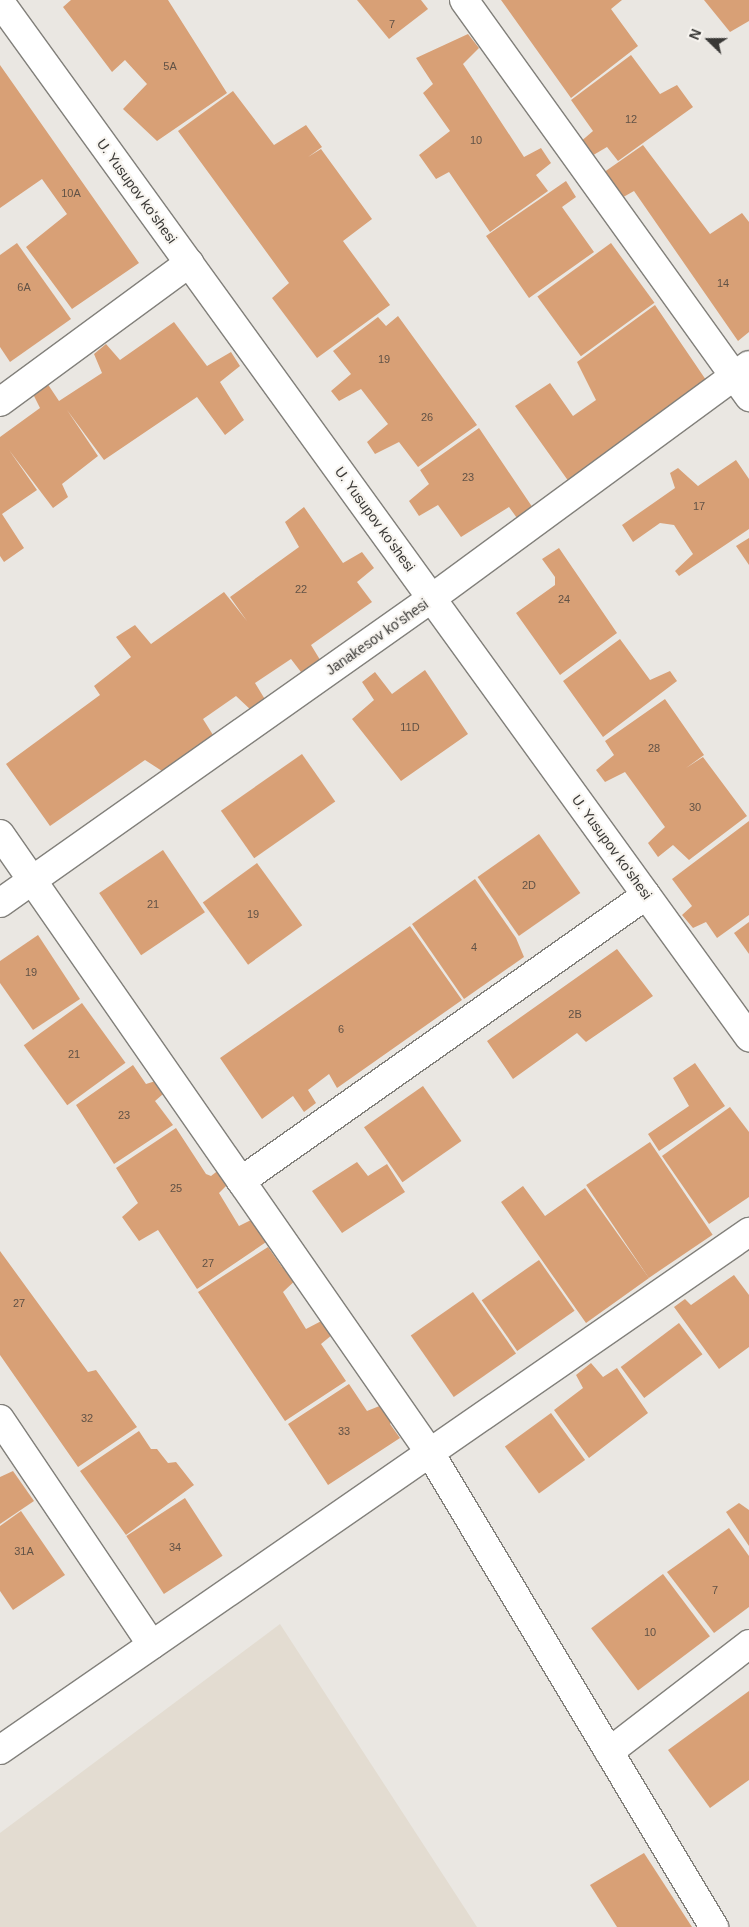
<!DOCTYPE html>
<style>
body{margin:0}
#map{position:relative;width:749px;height:1927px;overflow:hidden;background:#eae7e2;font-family:Arial,sans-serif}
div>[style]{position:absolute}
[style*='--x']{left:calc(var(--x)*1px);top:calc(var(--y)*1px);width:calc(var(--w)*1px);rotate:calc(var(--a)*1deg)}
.built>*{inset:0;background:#e3dcd1}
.building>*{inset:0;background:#d8a076;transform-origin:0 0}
.roads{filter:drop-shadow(1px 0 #82807b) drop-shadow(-1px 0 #82807b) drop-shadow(0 1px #82807b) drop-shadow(0 -1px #82807b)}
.minor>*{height:28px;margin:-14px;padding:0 14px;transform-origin:14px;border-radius:14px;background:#fff}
span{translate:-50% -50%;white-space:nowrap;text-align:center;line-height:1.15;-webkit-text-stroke:4px #f7f4ef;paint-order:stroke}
.number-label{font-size:11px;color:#615246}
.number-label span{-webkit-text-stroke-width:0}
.street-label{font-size:14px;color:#393836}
.north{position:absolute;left:684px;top:15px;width:50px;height:50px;-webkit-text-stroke:4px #f7f4ef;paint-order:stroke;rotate:292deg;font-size:14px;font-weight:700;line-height:20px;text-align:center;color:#393836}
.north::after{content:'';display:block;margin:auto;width:18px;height:22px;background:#393836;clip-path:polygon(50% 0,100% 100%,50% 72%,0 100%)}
</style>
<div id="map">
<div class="built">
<div style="clip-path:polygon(280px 1624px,477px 1927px,0 1927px,0 1833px)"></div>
</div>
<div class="building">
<div style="clip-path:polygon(71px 0,168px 0,227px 93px,157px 141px,123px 109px,147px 84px,125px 60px,112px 72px,63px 7px)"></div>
<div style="clip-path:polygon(357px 0,421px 0,428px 9px,389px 39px)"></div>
<div style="clip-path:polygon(501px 0,622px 0,611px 9px,638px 46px,571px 98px)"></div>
<div style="clip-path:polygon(704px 0,749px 0,749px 21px,730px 32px)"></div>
<div style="clip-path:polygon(468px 34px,479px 48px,463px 64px,524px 157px,541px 148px,551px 163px,536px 175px,548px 191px,490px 232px,449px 172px,436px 179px,419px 155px,450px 131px,423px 93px,433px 84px,416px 58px)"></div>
<div style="clip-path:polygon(631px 55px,660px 94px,677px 85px,693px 107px,618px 161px,607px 147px,590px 157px,579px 143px,593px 131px,571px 100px)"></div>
<div style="clip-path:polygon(0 65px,139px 263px,72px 309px,26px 247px,67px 214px,42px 179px,0 208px)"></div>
<div style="clip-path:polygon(233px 91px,274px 145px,306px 125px,322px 147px,308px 157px,321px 149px,372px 219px,343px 241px,390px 305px,317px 358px,272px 298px,289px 283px,178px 131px)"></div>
<div style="clip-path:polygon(643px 145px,710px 234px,742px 213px,749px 222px,749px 332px,738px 341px,634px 191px,618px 200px,600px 175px)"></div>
<div style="clip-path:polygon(566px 181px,576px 197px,562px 207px,594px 252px,529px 298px,486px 236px)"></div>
<div style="clip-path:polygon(17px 243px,71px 319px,10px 362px,0 347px,0 255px)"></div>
<div style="left:611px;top:243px;width:74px;height:91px;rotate:54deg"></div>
<div style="clip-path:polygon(655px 305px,706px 380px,569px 482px,515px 406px,550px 383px,573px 416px,596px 400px,577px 362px)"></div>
<div style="clip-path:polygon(398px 316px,477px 425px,418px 467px,399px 442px,375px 454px,367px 442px,388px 424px,361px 389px,339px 401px,331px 391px,351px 374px,333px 351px,378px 317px,386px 326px)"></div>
<div style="clip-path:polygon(174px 322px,207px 366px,231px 352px,240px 366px,220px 382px,244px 420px,225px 435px,197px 397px,104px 460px,67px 410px,98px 456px,62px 484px,68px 497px,53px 508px,9px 450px,37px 490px,2px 514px,24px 548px,4px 562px,0 556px,0 437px,40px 408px,32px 392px,47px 383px,59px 401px,102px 373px,94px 354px,106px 344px,120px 360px)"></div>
<div style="clip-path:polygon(479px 428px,537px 514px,522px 525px,509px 507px,461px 537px,438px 505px,419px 516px,409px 501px,429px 484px,420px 470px)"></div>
<div style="clip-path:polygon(736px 460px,749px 479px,749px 529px,679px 576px,675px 571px,693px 554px,674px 525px,660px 523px,633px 542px,622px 525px,675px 488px,670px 473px,678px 468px,698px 486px)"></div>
<div style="clip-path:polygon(304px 507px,343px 563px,362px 552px,374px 568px,357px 582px,372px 602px,311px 645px,322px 663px,304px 676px,291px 659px,255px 683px,266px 701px,252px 711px,236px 696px,203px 719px,213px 735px,162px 771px,145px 760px,50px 826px,6px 764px,100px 695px,94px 686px,131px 657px,116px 637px,135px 625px,151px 644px,224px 592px,247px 621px,230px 597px,299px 547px,285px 522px)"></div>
<div style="clip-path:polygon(749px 538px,749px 565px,736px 546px)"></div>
<div style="clip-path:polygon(559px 548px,617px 633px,560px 675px,516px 613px,555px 585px,555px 577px,542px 559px)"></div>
<div style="clip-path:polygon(620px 639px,650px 680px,670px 671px,677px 681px,603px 737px,563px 681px)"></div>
<div style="clip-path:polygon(425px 670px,468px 734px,401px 781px,352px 719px,374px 700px,362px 682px,375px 672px,392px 694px)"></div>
<div style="clip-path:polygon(665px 699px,704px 755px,686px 768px,703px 757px,747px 816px,689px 860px,673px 845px,658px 857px,648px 843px,665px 827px,625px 772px,605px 782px,596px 770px,614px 755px,605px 741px)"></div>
<div style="left:302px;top:754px;width:58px;height:99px;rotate:55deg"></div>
<div style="clip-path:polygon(749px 821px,749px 915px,717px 938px,706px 922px,693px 928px,682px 915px,692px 906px,672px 879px)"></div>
<div style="left:539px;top:834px;width:72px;height:75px;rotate:55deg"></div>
<div style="left:163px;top:850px;width:75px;height:77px;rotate:56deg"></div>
<div style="left:257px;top:863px;width:77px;height:67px;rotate:54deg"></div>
<div style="clip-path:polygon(475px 879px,516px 938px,524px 957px,464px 999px,412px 924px)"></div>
<div style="clip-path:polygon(749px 922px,749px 954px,734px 933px)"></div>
<div style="clip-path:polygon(410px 926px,462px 1000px,337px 1088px,329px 1074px,308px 1090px,316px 1103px,304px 1112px,293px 1096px,262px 1119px,220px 1058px)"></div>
<div style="clip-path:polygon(38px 935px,80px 999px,33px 1030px,0 983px,0 961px)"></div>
<div style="clip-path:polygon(617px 949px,653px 996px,586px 1042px,577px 1033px,513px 1079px,487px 1041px)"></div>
<div style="left:82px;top:1003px;width:74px;height:72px;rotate:54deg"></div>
<div style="clip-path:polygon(695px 1063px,725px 1106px,659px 1151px,648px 1134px,689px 1106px,673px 1078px)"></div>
<div style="clip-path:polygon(133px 1065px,146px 1084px,162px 1079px,170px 1088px,155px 1101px,173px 1125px,114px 1164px,76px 1105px)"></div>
<div style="left:423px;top:1086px;width:67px;height:72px;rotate:55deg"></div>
<div style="clip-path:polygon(730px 1107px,749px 1132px,749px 1197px,709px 1224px,662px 1156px)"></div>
<div style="clip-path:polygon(176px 1128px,206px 1174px,211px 1176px,224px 1166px,233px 1179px,219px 1193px,239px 1226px,261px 1215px,275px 1236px,197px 1289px,158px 1230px,139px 1241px,122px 1217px,138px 1203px,116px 1168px)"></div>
<div style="left:650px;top:1142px;width:112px;height:77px;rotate:56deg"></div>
<div style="clip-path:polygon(357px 1162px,368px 1176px,387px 1164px,405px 1192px,342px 1233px,312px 1191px)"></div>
<div style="clip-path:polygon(523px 1186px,545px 1216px,585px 1188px,649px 1278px,586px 1323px,501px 1202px)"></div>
<div style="clip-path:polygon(268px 1247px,282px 1267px,293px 1263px,301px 1275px,283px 1292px,306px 1329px,329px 1317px,338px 1330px,321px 1344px,346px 1381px,285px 1421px,198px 1292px)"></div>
<div style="clip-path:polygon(0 1251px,88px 1372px,96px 1370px,137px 1427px,78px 1467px,0 1355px)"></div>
<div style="left:539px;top:1260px;width:62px;height:70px;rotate:55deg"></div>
<div style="clip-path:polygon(734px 1275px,749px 1295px,749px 1347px,719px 1369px,674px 1307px,685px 1299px,691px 1305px)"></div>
<div style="left:473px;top:1292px;width:75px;height:76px;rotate:55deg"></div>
<div style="left:679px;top:1323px;width:39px;height:73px;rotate:53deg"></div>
<div style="clip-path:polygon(591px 1363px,603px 1377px,617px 1368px,648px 1413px,589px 1458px,554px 1410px,583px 1388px,576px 1375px)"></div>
<div style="clip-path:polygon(349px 1384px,367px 1411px,387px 1403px,396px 1417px,390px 1424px,400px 1438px,328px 1485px,288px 1424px)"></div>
<div style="left:551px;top:1413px;width:58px;height:57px;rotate:54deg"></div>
<div style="clip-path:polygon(139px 1431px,151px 1449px,157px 1449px,168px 1463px,176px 1462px,194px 1485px,126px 1535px,80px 1471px)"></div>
<div style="clip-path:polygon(13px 1471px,34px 1501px,0 1524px,0 1477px)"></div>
<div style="left:185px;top:1498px;width:69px;height:70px;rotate:57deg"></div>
<div style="clip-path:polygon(739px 1503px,749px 1510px,749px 1546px,726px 1512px)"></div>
<div style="clip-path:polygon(21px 1511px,65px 1575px,13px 1610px,0 1591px,0 1526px)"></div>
<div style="clip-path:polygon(729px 1528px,749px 1556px,749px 1607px,714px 1633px,667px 1572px)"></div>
<div style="left:663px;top:1574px;width:78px;height:90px;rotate:53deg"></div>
<div style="clip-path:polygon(749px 1691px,749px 1780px,710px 1808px,668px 1750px)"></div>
<div style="clip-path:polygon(644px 1853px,692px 1927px,617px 1927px,590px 1885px)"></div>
</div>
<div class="roads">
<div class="minor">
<div style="--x:464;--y:0;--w:489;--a:54.3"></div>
<div style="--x:0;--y:2;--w:1278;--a:54.11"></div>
<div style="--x:0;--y:402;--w:235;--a:-36.3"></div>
<div style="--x:0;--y:834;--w:754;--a:55.21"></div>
<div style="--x:430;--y:1453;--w:553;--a:59.07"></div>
<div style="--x:0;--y:903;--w:529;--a:-35.22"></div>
<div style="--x:432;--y:598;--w:393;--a:-36.3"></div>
<div style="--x:241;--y:1181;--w:496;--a:-35.2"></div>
<div style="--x:0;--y:1419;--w:272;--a:56.1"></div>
<div style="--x:0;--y:1750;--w:911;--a:-34.67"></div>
<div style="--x:609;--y:1752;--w:177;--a:-37.6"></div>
</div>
</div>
<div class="number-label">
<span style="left:392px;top:24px">7</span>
<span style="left:170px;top:66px">5A</span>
<span style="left:631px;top:119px">12</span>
<span style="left:476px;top:140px">10</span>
<span style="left:71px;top:193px">10A</span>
<span style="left:723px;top:283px">14</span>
<span style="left:24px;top:287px">6A</span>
<span style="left:384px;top:359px">19</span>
<span style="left:427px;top:417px">26</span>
<span style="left:468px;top:477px">23</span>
<span style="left:699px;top:506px">17</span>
<span style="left:301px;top:589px">22</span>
<span style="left:564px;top:599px">24</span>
<span style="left:410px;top:727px">11D</span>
<span style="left:654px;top:748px">28</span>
<span style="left:695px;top:807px">30</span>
<span style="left:529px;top:885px">2D</span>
<span style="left:153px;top:904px">21</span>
<span style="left:253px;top:914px">19</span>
<span style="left:474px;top:947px">4</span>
<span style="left:31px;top:972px">19</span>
<span style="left:575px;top:1014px">2B</span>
<span style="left:341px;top:1029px">6</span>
<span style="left:74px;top:1054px">21</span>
<span style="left:124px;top:1115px">23</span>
<span style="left:176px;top:1188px">25</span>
<span style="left:208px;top:1263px">27</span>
<span style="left:19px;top:1303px">27</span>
<span style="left:87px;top:1418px">32</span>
<span style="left:344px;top:1431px">33</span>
<span style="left:175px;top:1547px">34</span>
<span style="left:24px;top:1551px">31A</span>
<span style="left:715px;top:1590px">7</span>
<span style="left:650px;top:1632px">10</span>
</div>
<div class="street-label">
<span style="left:137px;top:191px;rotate:54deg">U. Yusupov ko'shesi</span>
<span style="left:375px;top:519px;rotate:54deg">U. Yusupov ko'shesi</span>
<span style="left:377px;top:637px;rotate:-35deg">Janakesov ko'shesi</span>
<span style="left:612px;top:847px;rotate:54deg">U. Yusupov ko'shesi</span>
</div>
<div class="north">N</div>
</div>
